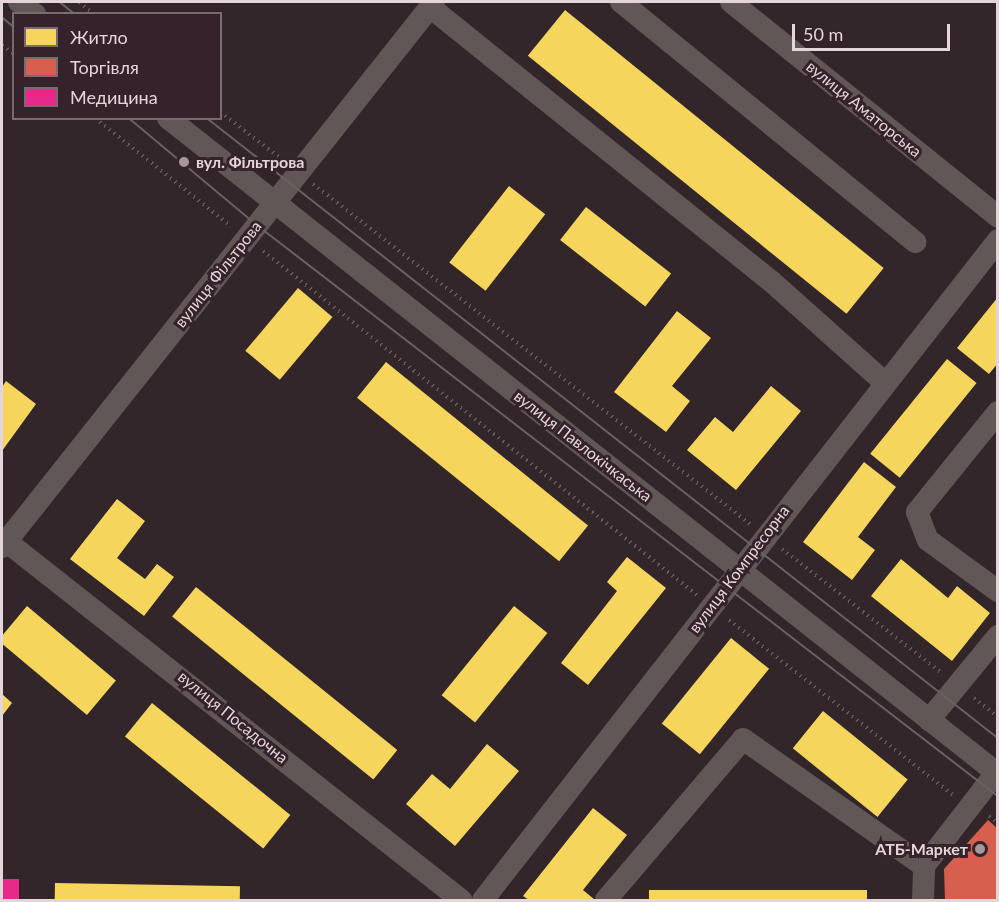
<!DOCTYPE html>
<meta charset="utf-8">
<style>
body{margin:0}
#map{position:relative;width:999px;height:902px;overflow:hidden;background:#32262b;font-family:Lato,sans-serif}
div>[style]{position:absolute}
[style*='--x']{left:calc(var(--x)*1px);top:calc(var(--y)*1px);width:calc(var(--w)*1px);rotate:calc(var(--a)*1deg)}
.homes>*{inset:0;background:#f6d55c;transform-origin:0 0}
.shops>*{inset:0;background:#d6604d}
.health>*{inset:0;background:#e7298a;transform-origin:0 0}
.path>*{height:4px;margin-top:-2px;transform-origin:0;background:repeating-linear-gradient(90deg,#635a5b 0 1.5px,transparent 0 6px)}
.minor>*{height:22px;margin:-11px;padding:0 11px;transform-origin:11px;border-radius:11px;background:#615757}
.tram>*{height:1.5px;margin:-0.75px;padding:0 0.75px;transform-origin:0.75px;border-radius:0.75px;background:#696162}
.dots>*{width:16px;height:16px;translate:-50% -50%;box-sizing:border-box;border:3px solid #36222a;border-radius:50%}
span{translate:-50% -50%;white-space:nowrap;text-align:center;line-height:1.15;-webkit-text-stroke:6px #36222a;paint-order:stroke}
.street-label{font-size:16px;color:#e3d5da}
.poi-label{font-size:16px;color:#e3d5da;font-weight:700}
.left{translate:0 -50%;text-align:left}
.right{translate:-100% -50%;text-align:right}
.frame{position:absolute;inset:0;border:3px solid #e3d5da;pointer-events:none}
.legend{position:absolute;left:12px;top:12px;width:210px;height:108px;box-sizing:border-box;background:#36222a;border:2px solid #7b6a70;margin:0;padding:8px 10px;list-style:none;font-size:18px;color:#e3d5da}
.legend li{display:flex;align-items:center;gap:12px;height:30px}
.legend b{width:30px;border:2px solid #7b6a70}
.scale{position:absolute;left:792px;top:24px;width:158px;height:27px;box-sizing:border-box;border:3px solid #e3d5da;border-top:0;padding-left:8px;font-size:18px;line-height:21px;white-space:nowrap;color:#e3d5da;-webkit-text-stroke:4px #36222a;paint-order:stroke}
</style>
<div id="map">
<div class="homes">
<div style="left:565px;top:10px;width:410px;height:59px;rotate:39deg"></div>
<div style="left:509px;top:186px;width:46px;height:97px;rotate:38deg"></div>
<div style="left:586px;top:207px;width:108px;height:42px;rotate:38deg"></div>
<div style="left:298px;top:288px;width:45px;height:82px;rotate:40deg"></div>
<div style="clip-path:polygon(998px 297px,998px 363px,989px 374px,957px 348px)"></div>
<div style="clip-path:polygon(677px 311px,711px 338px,672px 386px,690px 401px,666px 432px,614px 392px)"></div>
<div style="left:947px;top:359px;width:38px;height:122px;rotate:39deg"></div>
<div style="left:386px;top:362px;width:260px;height:46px;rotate:39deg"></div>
<div style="clip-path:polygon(6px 381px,36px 404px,2px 451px,2px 387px)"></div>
<div style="clip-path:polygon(771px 386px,801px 411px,736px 490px,687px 450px,715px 417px,733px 432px)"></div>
<div style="clip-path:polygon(864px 462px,896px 487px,858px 537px,875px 550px,852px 580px,803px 542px)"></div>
<div style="clip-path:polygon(117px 499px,145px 521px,117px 558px,145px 579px,157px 564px,174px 577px,144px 616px,70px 559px)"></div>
<div style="clip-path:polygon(627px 557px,666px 588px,588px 685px,561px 663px,617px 591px,607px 582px)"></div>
<div style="clip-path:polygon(901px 559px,948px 598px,957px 586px,990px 613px,952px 661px,871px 596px)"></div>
<div style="left:196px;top:587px;width:259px;height:38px;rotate:39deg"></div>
<div style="left:27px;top:606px;width:116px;height:45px;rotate:40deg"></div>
<div style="left:514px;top:606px;width:43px;height:115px;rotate:39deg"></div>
<div style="left:731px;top:638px;width:49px;height:110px;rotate:39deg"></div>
<div style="clip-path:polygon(2px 694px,12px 703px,2px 716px)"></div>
<div style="left:152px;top:703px;width:178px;height:43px;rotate:39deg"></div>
<div style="left:823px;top:711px;width:109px;height:48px;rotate:39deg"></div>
<div style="clip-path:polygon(487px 744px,519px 771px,455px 846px,406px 804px,432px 774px,450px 789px)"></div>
<div style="clip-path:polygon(593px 808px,627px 835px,583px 890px,595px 900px,529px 900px,523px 896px)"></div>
<div style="left:55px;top:883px;width:185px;height:17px;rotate:1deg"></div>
<div style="left:649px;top:890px;width:218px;height:10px"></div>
</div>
<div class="shops">
<div style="clip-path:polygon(988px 820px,998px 829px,998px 900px,945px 900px,944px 869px)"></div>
</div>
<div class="health">
<div style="left:2px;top:879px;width:17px;height:21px"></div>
</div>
<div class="path">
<div style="--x:79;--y:2;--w:19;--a:39"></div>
<div style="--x:2;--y:45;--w:15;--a:37"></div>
<div style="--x:220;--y:112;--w:81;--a:37.4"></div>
<div style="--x:95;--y:118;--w:174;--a:38.5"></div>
<div style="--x:313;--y:184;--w:554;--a:37.88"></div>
<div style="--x:263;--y:251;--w:554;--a:38.4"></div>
<div style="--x:782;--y:549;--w:202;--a:37.8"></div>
<div style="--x:729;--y:620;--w:286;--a:38"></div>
<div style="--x:974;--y:698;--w:31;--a:38"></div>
<div style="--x:989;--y:816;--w:11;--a:38"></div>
</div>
<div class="minor">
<div style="--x:19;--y:2;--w:20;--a:37"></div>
<div style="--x:621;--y:2;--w:380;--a:39.2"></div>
<div style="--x:731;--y:2;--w:343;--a:38.8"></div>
<div style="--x:430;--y:7;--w:437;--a:38.8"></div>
<div style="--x:771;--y:281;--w:152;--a:41.8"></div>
<div style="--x:168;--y:118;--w:1058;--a:38.32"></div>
<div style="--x:998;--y:412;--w:129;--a:129"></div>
<div style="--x:917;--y:512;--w:30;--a:69"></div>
<div style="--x:928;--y:540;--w:87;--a:36.1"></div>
<div style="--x:2;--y:538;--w:585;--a:38.26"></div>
<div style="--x:2;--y:547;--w:695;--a:-51.6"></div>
<div style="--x:929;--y:720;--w:109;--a:-50.6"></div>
<div style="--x:483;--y:900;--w:837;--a:-52.03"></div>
<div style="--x:606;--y:900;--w:211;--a:-49.6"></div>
<div style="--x:743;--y:739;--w:221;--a:35.1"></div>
<div style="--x:923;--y:900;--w:34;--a:-88"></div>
<div style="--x:924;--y:866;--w:118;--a:-52.3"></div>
</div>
<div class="tram">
<div style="--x:60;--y:2;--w:19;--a:39"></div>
<div style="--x:2;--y:17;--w:16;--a:40"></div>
<div style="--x:129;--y:118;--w:167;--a:39.9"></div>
<div style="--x:257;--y:225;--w:935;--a:37.62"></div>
<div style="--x:207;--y:118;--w:1005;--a:38.09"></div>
</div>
<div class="dots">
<div style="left:184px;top:162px;background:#a5989d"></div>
<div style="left:980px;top:849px;background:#a5989d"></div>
</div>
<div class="street-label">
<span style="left:864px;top:109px;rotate:39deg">вулиця Аматорська</span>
<span style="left:218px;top:274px;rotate:-52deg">вулиця Фільтрова</span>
<span style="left:583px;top:446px;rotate:38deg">вулиця Павлокічкаська</span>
<span style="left:739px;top:569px;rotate:-53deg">вулиця Компресорна</span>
<span style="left:233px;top:717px;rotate:39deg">вулиця Посадочна</span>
</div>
<div class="poi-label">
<span class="left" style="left:196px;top:162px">вул. Фільтрова</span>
<span class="right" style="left:968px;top:849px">АТБ-Маркет</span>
</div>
<div class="frame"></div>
<ul class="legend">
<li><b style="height:16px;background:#f6d55c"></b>Житло</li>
<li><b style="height:16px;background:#d6604d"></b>Торгівля</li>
<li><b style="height:16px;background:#e7298a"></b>Медицина</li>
</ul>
<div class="scale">50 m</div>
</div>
